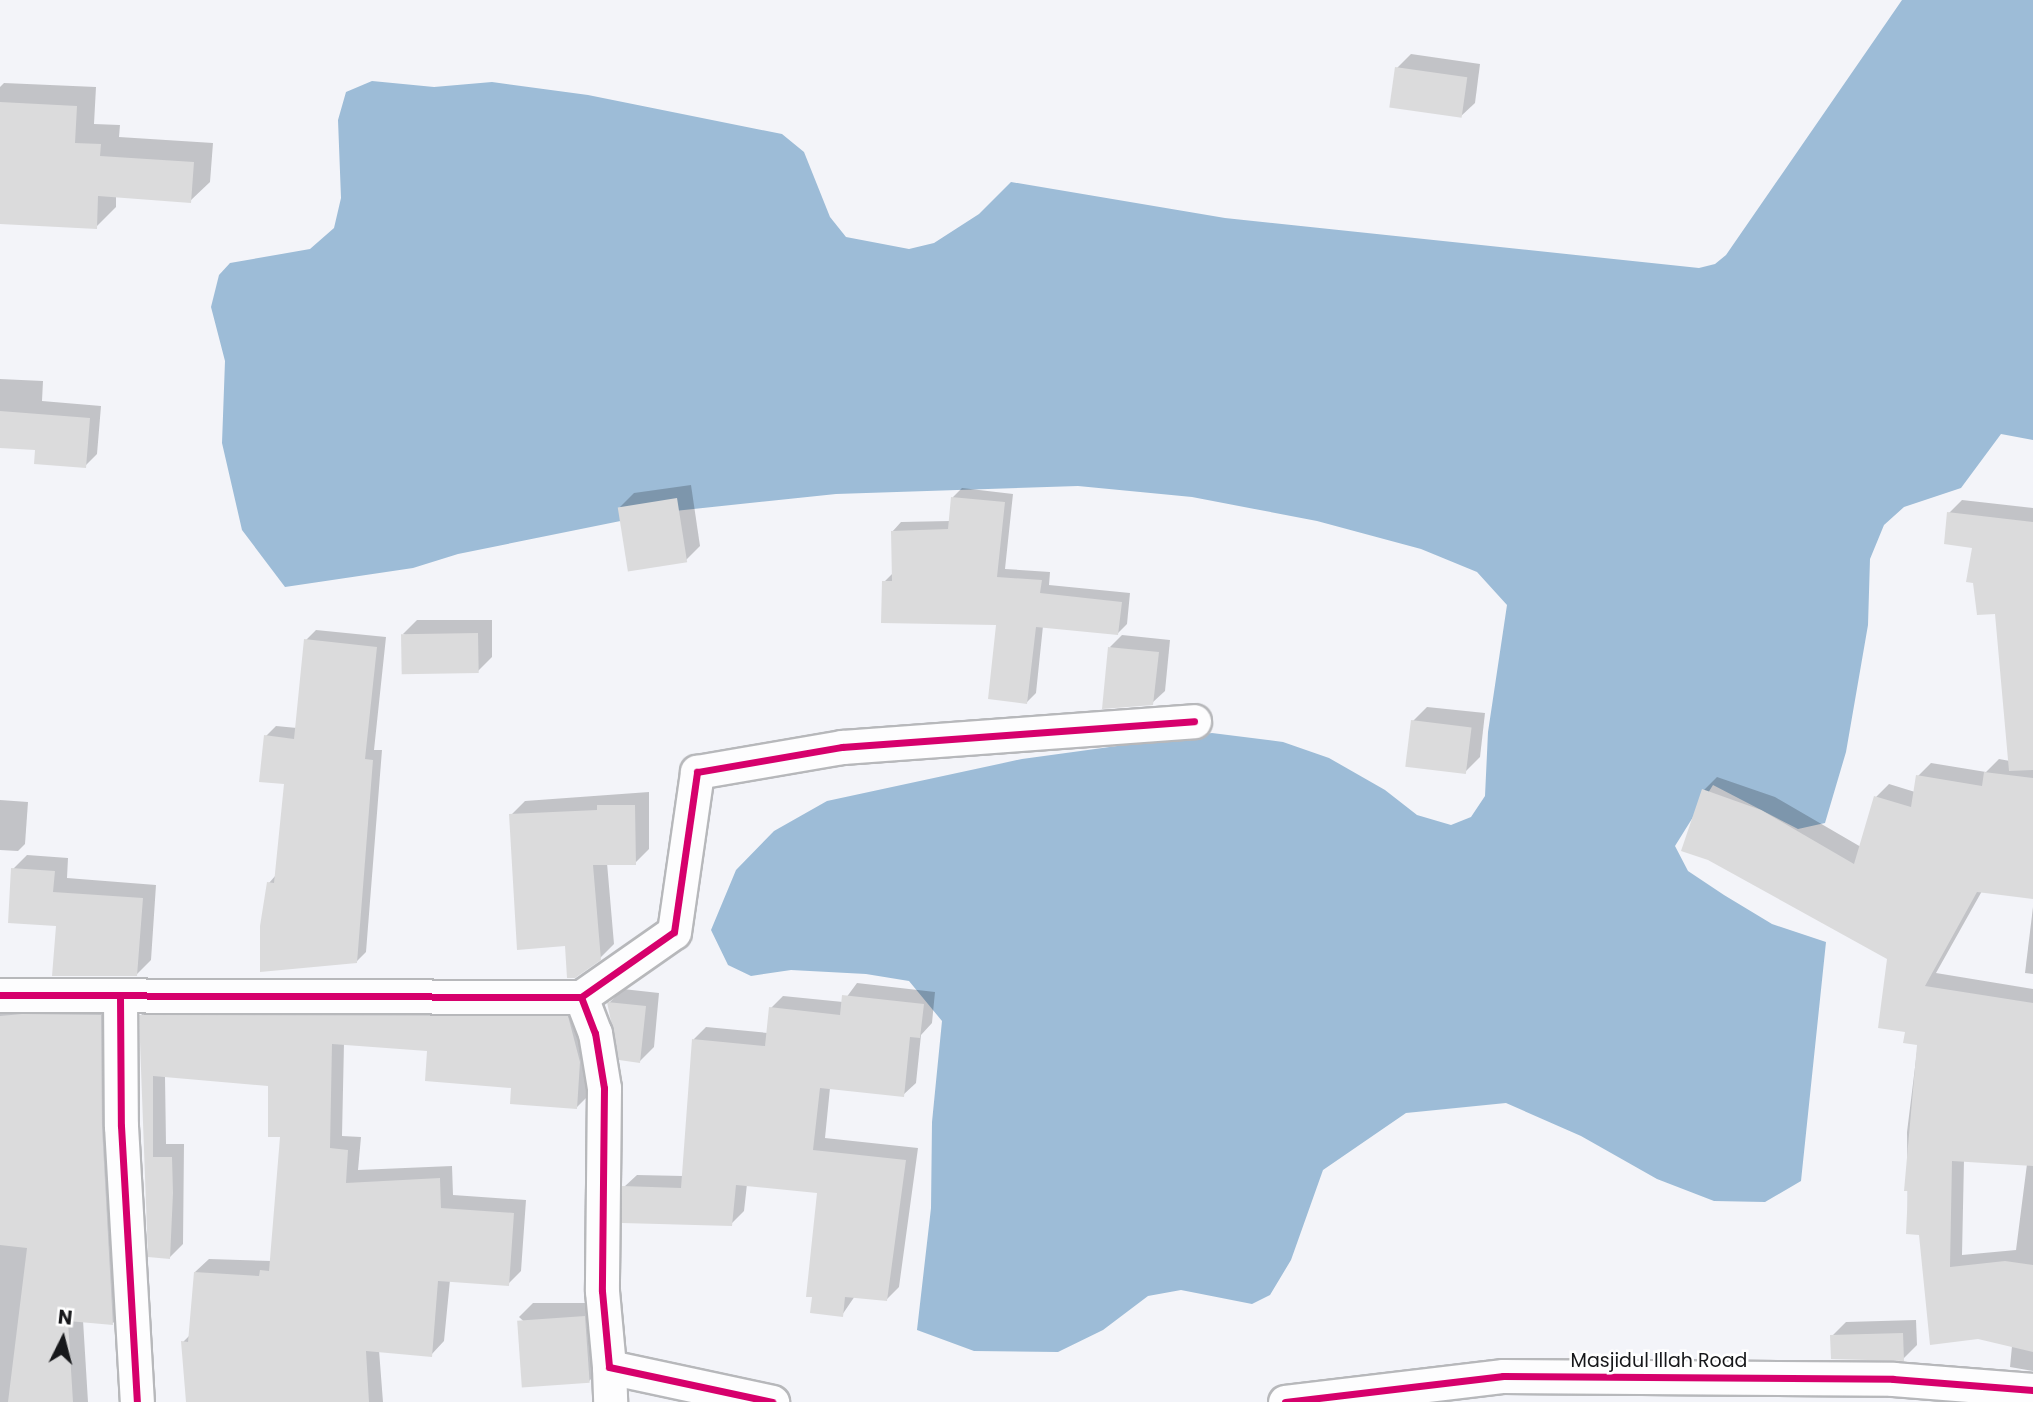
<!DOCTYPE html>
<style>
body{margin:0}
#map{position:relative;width:2033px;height:1402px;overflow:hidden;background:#f3f4f9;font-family:Poppins,sans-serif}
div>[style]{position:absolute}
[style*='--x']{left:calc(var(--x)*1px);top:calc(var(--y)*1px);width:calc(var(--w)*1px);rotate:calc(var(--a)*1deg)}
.water>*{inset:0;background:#9dbcd7}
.shadow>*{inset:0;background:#0003}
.building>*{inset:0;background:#dbdbdc;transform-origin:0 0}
.roads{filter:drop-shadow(2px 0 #b7b8bb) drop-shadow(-2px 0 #b7b8bb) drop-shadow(0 2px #b7b8bb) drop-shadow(0 -2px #b7b8bb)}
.minor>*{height:33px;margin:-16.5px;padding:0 16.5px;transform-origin:16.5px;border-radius:16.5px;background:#fdfdfe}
.cycleway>*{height:7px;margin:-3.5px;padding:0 3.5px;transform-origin:3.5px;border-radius:3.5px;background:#d6006c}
span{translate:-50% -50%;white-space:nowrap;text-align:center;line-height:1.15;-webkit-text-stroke:5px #fff;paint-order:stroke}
.street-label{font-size:19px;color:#17181b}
.north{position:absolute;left:28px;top:1304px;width:70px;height:70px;-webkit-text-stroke:5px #fff;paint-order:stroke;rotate:6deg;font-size:19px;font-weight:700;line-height:28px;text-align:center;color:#17181b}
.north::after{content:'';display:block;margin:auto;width:24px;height:32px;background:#17181b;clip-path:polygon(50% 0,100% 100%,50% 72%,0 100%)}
</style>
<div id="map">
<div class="water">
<div style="clip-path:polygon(1902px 0,2033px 0,2033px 440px,2001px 434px,1961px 488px,1904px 507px,1884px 525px,1870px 559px,1868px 625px,1846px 752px,1825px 823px,1798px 829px,1713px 785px,1675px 846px,1688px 871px,1724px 895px,1772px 924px,1826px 942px,1801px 1181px,1765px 1202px,1714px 1201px,1657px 1179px,1581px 1136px,1506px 1103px,1406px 1113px,1323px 1170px,1291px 1260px,1270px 1295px,1252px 1304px,1181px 1290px,1148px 1296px,1103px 1330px,1058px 1352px,974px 1351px,917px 1330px,931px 1208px,932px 1122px,942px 1021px,909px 981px,866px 974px,791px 970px,751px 976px,728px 965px,711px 930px,736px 870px,774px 831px,827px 801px,1022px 759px,1212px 733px,1283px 742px,1329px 758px,1385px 790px,1417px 815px,1451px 825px,1471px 817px,1485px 796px,1488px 732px,1507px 605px,1477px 572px,1421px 549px,1317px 521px,1192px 497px,1078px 486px,836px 494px,665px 512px,458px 554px,413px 568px,285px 587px,242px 530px,222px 443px,225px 361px,211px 307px,219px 275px,230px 263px,310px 249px,334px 228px,341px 198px,338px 120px,346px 92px,372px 81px,434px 87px,492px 82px,588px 95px,782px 134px,804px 152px,830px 217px,846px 237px,909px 249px,934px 243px,979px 214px,1011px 182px,1225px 218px,1699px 268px,1715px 264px,1726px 255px)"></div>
</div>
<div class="shadow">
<div style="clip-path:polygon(1411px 54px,1480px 64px,1475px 103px,1460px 117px,1397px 68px)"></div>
<div style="clip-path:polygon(4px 83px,96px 87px,94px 124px,120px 125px,119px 137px,213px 143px,210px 182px,190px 201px,116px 196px,116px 207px,96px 227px,0 223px,0 87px)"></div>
<div style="clip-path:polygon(0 379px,43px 381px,42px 401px,101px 406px,97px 454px,85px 466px,37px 449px,0 446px)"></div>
<div style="clip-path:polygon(691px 485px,700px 546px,686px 560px,620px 507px,634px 493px)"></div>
<div style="clip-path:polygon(962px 488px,1013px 494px,1005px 569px,1050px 572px,1049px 585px,1130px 593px,1127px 624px,1118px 633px,1043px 626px,1036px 693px,1027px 702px,998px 623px,884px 582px,894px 572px,892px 532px,901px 522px,950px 521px,953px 497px)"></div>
<div style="clip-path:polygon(evenodd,1962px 500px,2033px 508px,2033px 897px,1982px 891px,1936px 973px,2033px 989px,2033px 1371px,2010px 1367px,2012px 1346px,1920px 1233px,1908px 1233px,1907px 1132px,1918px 1043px,1907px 1031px,1889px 958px,1704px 790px,1717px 777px,1775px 797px,1861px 847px,1876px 797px,1889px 784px,1915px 792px,1918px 776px,1931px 763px,1986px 772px,1999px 759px,2010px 761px,1996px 612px,1974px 546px,1949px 513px,1962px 500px,1964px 1160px,2027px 1164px,2016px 1250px,1962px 1255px,1964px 1160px)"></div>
<div style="clip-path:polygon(417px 620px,492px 620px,492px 657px,478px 671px,403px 634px)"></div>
<div style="clip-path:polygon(316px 630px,386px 637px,374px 750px,382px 750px,366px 952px,356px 962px,269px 883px,276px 875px,286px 783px,266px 736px,276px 726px,297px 728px,306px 640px)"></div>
<div style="clip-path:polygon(1122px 635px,1170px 640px,1165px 691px,1152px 703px,1110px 647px)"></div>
<div style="clip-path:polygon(1427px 707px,1485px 713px,1480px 757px,1466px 771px,1413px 721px)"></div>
<div style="clip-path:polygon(649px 792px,649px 849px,635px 863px,607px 863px,614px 944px,600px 958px,566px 944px,511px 815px,525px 801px)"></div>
<div style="clip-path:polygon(0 800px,28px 802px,25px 844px,18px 851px,0 850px)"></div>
<div style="clip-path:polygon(27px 855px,68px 858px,67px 878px,156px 885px,151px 960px,137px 974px,58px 924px,13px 869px)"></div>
<div style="clip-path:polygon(2033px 907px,2033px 974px,2025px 973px)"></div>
<div style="clip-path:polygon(857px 983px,935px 992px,932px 1023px,921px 1035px,916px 1083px,903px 1095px,830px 1088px,825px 1138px,918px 1148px,899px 1287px,887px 1299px,855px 1296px,842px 1315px,819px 1192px,747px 1184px,744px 1211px,731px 1224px,624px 1187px,637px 1175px,683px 1176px,694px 1039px,706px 1027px,768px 1033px,771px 1008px,783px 996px,843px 1002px)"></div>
<div style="clip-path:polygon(623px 989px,659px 993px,654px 1047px,640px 1061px,609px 1003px)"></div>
<div style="clip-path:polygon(0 1000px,115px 1000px,128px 1308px,113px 1323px,83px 1320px,88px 1402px,0 1402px)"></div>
<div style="clip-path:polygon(154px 1002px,581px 1004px,590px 1094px,577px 1107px,513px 1086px,429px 1049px,344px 1043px,342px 1136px,361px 1137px,358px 1170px,452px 1166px,453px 1195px,526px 1200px,521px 1271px,508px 1284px,450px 1280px,444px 1341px,431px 1355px,379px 1350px,383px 1402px,188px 1402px,183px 1342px,190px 1335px,195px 1272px,209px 1259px,272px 1261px,282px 1136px,270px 1085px,165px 1076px,166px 1144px,184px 1144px,183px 1244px,170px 1257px,150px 1255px,141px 1015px)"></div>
<div style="clip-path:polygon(533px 1303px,599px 1303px,604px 1367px,589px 1381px,519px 1317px)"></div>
<div style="clip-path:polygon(1916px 1320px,1917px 1345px,1903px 1359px,1832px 1336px,1846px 1322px)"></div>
</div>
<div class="building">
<div style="left:1395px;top:67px;width:73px;height:41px;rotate:8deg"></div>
<div style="clip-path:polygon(0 102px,77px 106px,75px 143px,101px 144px,100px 156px,194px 162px,191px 203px,98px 196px,97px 229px,0 224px)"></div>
<div style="clip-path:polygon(0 411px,90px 418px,86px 468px,34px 464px,35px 450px,0 448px)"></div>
<div style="clip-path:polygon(951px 497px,1005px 502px,997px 577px,1042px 580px,1040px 593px,1122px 602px,1118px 635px,1036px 627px,1027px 704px,988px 699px,996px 625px,881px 623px,882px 581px,892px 581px,891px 531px,948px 529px)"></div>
<div style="left:677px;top:498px;width:65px;height:60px;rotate:81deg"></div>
<div style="clip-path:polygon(1947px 512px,2033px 522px,2033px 770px,2009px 771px,1995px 614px,1977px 615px,1973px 583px,1966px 582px,1972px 548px,1944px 544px)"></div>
<div style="left:478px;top:633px;width:40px;height:77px;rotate:89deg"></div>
<div style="clip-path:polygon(304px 639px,377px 647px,365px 759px,373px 760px,357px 963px,260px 972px,260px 926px,267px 882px,274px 883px,284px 784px,259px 782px,264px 735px,294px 739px)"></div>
<div style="clip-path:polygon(1108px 647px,1159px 652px,1153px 705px,1102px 709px)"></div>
<div style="left:1411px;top:720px;width:61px;height:47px;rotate:7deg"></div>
<div style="clip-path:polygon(1984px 772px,2033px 778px,2033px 899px,1977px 892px,1925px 986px,2033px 1003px,2033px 1166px,1952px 1161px,1950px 1267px,2005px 1261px,2033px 1265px,2033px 1352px,1978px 1339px,1930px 1345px,1919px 1235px,1906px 1234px,1908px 1191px,1904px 1191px,1917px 1045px,1903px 1043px,1905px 1032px,1878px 1028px,1887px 959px,1708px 860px,1681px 851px,1702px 789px,1761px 810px,1854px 864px,1874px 796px,1911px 807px,1916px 775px,1982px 786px)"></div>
<div style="clip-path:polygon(597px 805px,635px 805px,636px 865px,593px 865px,601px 960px,575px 978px,567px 978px,565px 946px,517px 950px,509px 814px,597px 810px)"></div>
<div style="clip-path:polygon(11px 868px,55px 871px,53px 892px,143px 898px,137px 976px,52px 976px,56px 926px,8px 923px)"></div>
<div style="clip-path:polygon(842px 995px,924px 1004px,920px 1038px,910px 1037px,904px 1097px,820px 1088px,813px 1150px,906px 1160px,887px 1301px,845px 1297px,843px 1317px,810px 1313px,812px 1297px,806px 1297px,817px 1193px,736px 1185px,732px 1226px,622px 1223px,622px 1186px,681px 1188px,692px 1039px,765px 1046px,769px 1007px,840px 1015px)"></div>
<div style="clip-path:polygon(607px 1002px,646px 1006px,640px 1063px,619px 1060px)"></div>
<div style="clip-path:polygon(22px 1014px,101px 1015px,102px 1127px,113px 1325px,68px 1321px,73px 1402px,8px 1402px,27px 1248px,0 1245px,0 1016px)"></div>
<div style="clip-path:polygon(139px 1015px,568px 1016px,580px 1062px,577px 1109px,510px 1104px,511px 1088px,425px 1081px,427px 1051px,332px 1044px,330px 1148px,348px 1150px,346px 1183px,440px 1178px,441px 1208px,514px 1213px,509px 1286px,438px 1281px,432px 1357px,366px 1351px,369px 1402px,186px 1402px,181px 1341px,188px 1342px,194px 1272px,259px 1276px,260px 1270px,269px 1271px,280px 1137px,268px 1137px,268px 1086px,153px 1076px,153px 1157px,172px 1157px,173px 1193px,170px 1259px,148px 1257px)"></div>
<div style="left:585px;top:1316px;width:67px;height:68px;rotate:86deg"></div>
<div style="clip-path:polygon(1903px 1333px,1904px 1361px,1831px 1359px,1830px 1335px)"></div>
</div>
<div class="roads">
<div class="minor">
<div style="--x:0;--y:995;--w:581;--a:0.2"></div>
<div style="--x:581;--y:997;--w:113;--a:-35"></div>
<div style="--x:674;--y:932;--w:162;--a:-81.8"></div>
<div style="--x:697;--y:772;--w:147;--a:-9.8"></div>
<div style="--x:842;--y:747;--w:353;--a:-4.2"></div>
<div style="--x:120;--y:997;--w:129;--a:89.6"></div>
<div style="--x:121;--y:1126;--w:276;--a:86.7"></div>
<div style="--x:581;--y:997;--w:39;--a:69"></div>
<div style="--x:595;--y:1033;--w:56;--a:80.7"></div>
<div style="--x:604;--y:1088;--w:203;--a:90.6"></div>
<div style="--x:602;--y:1291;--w:76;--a:84.7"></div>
<div style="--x:609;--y:1367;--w:167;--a:12.1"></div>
<div style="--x:609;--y:1367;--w:35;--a:88"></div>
<div style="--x:1285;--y:1402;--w:220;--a:-6.8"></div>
<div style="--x:1503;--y:1376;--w:390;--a:0.4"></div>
<div style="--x:1893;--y:1379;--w:140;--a:4.5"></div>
</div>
</div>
<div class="cycleway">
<div style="--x:0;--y:995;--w:581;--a:0.2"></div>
<div style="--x:581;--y:997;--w:113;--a:-35"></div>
<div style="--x:674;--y:932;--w:162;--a:-81.8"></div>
<div style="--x:697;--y:772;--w:147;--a:-9.8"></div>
<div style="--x:842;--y:747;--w:353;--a:-4.2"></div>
<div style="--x:120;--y:997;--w:129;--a:89.6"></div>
<div style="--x:121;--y:1126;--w:276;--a:86.7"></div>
<div style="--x:581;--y:997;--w:39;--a:69"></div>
<div style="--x:595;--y:1033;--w:56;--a:80.7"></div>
<div style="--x:604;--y:1088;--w:203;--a:90.6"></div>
<div style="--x:602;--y:1291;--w:76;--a:84.7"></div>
<div style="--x:609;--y:1367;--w:167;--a:12.1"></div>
<div style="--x:1285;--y:1402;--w:220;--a:-6.8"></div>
<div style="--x:1503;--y:1376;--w:390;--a:0.4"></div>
<div style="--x:1893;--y:1379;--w:140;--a:4.5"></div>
</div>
<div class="street-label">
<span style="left:1659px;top:1361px">Masjidul Illah Road</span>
</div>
<div class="north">N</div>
</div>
